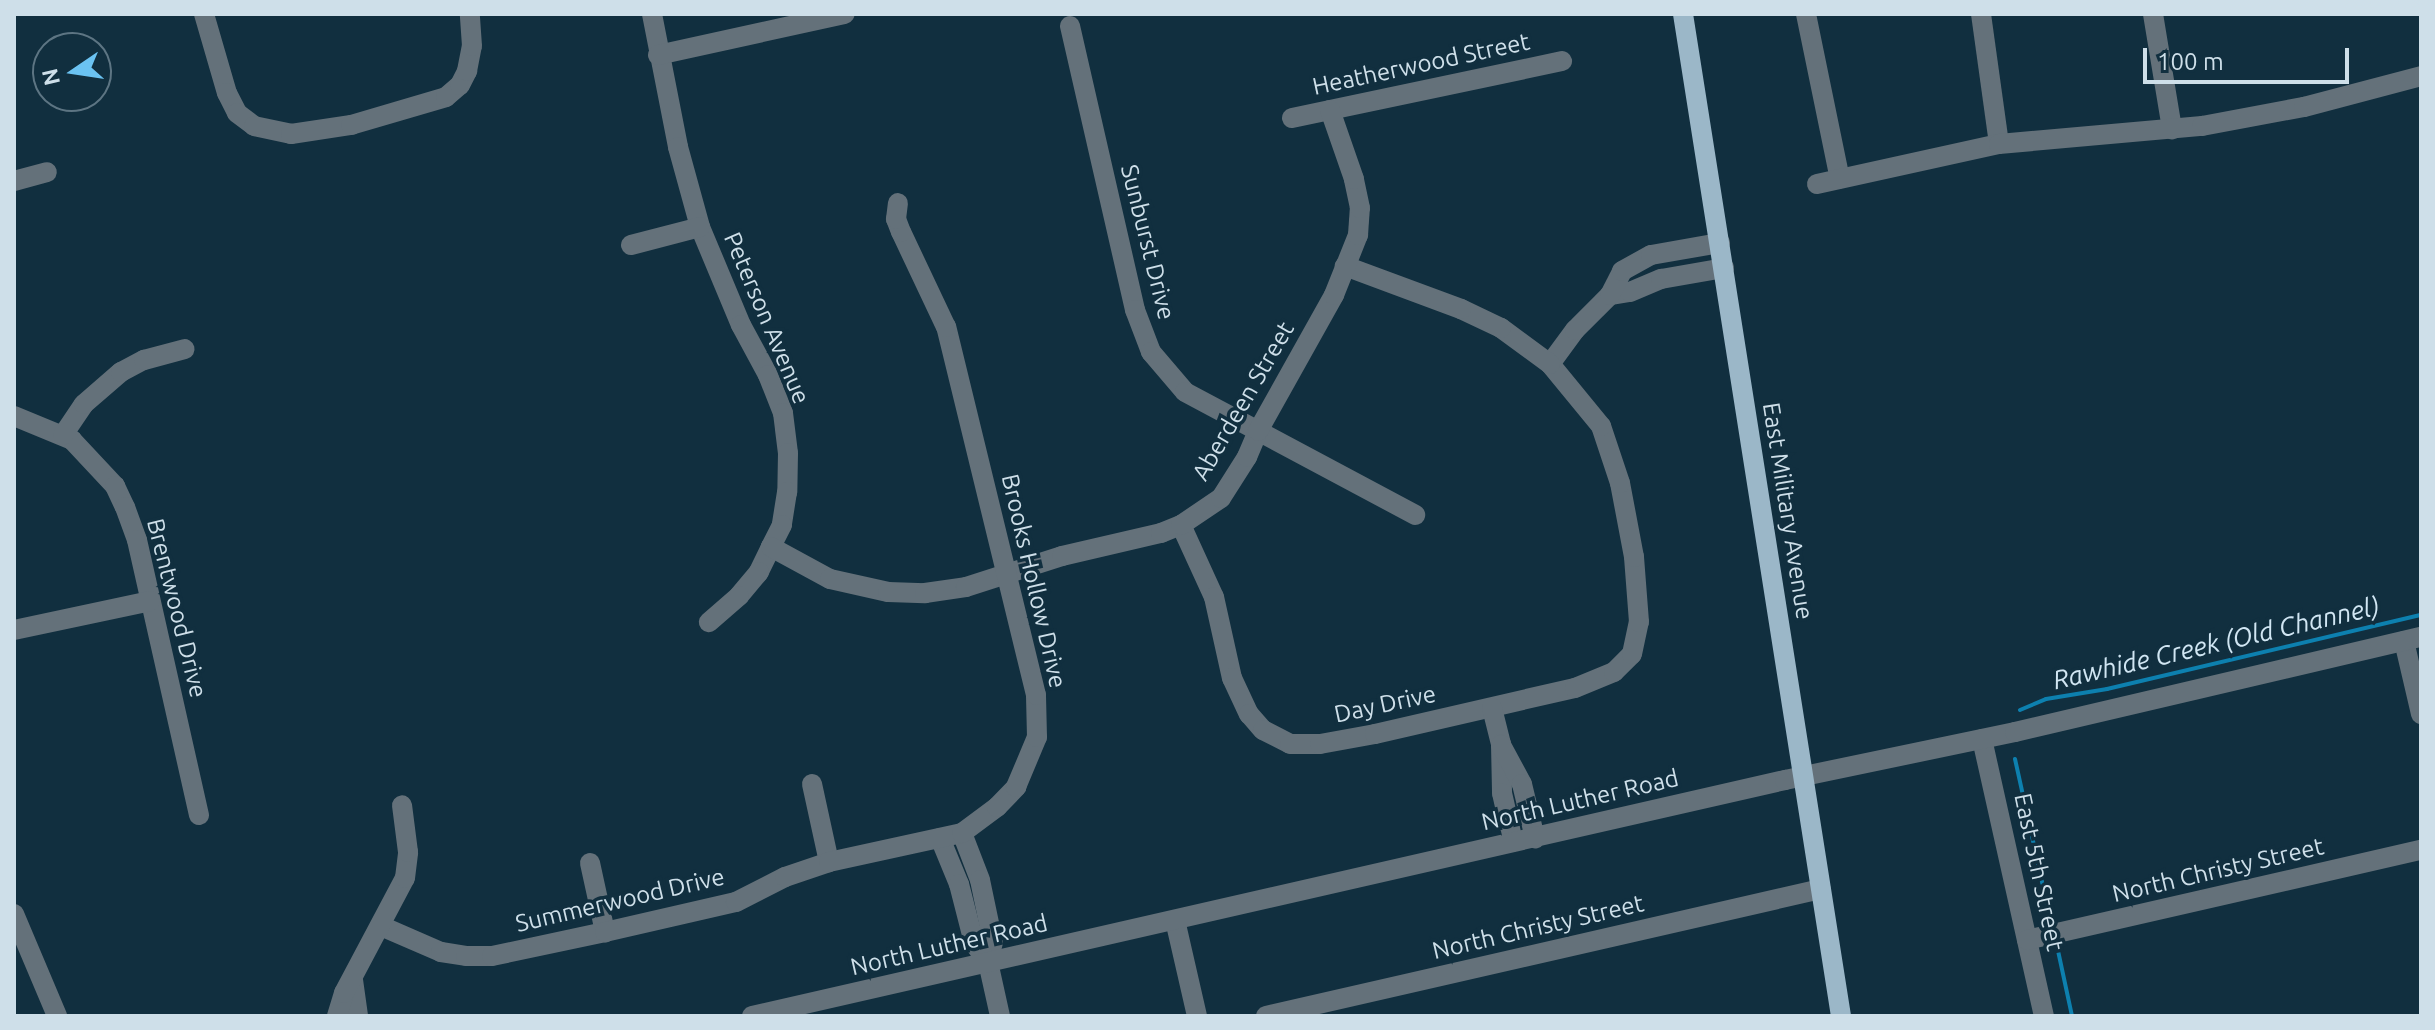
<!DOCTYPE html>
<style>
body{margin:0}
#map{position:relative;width:2435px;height:1030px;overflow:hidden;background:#112f3f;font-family:Ubuntu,sans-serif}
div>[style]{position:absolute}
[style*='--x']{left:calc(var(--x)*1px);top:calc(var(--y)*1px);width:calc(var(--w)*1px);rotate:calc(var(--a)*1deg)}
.stream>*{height:4px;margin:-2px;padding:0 2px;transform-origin:2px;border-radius:2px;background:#0d80af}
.minor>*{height:20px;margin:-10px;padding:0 10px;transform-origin:10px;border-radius:10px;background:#64717a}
.major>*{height:20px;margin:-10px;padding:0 10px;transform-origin:10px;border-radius:10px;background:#9bb7c8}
span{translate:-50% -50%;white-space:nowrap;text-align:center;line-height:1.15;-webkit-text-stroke:7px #112f3f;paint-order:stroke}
.street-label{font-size:24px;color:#cedfe9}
.water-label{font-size:26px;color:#d1e6f3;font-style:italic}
.frame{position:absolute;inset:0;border:16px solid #cedfe9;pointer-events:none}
.north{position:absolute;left:32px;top:32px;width:80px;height:80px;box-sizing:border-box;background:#112f3f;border:2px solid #5d7583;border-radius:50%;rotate:257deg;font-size:22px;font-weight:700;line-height:32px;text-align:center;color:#cedfe9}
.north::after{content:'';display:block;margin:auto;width:28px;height:36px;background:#6bc3f2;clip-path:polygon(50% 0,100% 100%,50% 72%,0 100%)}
.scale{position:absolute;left:2143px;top:48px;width:206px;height:36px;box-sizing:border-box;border:4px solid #cedfe9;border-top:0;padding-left:10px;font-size:24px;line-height:28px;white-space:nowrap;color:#cedfe9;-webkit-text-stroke:6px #112f3f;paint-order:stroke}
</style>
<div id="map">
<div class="stream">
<div style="--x:2020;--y:710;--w:28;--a:-23"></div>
<div style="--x:2046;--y:699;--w:62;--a:-9.3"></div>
<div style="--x:2107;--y:689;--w:323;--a:-13.3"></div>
<div style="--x:2015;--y:759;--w:168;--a:77.6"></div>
<div style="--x:2057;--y:946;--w:72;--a:77.9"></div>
</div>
<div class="minor">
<div style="--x:204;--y:14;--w:82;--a:73.8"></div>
<div style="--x:227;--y:93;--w:22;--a:63"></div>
<div style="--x:237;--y:113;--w:21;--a:37"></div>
<div style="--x:254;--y:126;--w:38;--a:12"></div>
<div style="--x:291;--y:134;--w:61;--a:-8.5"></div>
<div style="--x:351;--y:125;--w:99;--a:-16.4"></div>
<div style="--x:446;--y:97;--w:18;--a:-41"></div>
<div style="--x:460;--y:85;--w:16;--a:-63"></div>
<div style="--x:467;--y:71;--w:25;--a:-79"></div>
<div style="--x:472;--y:46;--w:32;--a:-94"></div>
<div style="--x:652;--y:14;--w:136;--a:78.9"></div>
<div style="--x:678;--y:147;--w:83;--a:74.6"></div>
<div style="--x:700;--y:227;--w:106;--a:67.3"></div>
<div style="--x:741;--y:325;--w:57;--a:61.6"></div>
<div style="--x:768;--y:375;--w:41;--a:68.5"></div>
<div style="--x:783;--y:413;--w:40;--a:82.9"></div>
<div style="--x:788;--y:453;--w:39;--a:91"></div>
<div style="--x:787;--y:492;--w:33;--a:99"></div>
<div style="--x:782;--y:525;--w:25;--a:117"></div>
<div style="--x:771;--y:547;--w:28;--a:116"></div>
<div style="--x:759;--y:572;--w:31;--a:130"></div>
<div style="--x:739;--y:596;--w:40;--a:139"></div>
<div style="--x:1806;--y:14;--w:168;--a:78.4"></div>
<div style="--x:1981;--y:14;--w:131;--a:82.1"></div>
<div style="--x:2153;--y:14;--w:117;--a:80.6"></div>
<div style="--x:1070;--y:26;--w:291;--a:77.1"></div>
<div style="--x:1135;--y:310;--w:45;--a:69.1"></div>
<div style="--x:1151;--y:352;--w:52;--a:49.6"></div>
<div style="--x:1185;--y:392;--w:261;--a:28.1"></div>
<div style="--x:658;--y:55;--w:191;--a:-12.4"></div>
<div style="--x:1292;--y:118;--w:276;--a:-11.9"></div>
<div style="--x:14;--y:181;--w:34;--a:-15"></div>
<div style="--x:1817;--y:184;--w:186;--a:-12.4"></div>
<div style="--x:1999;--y:144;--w:204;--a:-5.1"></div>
<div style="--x:2202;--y:126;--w:104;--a:-10.6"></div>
<div style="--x:2304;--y:107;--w:121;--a:-14.8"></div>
<div style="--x:631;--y:245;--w:71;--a:-14.6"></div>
<div style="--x:1610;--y:295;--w:20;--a:-9"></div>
<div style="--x:1630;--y:292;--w:34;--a:-23"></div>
<div style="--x:1661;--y:279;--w:64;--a:-9.9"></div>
<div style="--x:1550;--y:364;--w:42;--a:-53.7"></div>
<div style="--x:1575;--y:330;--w:49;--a:-45"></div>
<div style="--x:1610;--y:295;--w:27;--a:-63"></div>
<div style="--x:1622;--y:271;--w:33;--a:-29"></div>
<div style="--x:1651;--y:255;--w:70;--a:-9.9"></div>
<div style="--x:14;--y:416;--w:63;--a:22.5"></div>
<div style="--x:72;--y:440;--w:63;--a:46.9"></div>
<div style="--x:115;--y:486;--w:23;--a:65"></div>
<div style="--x:125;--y:507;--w:35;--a:70"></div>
<div style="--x:137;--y:540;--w:282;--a:77.3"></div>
<div style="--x:63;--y:435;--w:37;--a:-56"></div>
<div style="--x:84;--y:404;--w:49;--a:-40.9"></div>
<div style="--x:121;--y:372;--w:26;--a:-28"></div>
<div style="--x:144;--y:360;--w:42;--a:-15"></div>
<div style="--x:1181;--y:525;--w:79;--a:65.4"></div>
<div style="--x:1214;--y:597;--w:83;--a:77.5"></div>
<div style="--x:1232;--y:678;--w:40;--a:65"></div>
<div style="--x:1249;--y:714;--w:21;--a:49"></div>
<div style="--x:1263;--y:730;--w:30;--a:27"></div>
<div style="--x:1290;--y:744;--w:30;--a:0"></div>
<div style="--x:1320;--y:744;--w:56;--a:-10.3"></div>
<div style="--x:1375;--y:734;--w:205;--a:-13"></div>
<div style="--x:1575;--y:688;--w:42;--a:-22.3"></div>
<div style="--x:1614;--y:672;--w:25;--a:-45"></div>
<div style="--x:1632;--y:654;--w:33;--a:-78"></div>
<div style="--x:1639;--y:622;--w:65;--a:-94.4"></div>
<div style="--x:1634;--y:557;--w:75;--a:-100.7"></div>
<div style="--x:1620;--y:483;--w:60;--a:-108.4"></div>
<div style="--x:1601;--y:426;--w:80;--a:-129.4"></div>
<div style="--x:1550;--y:364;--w:61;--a:-143.7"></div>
<div style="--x:1501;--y:328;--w:44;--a:-154.6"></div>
<div style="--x:1461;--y:309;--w:124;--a:-159.7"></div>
<div style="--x:771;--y:547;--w:67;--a:28.5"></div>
<div style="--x:830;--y:579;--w:59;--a:12.6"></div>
<div style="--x:888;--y:592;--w:37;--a:2"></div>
<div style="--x:925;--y:593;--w:41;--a:-8.3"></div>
<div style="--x:966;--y:587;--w:101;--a:-17.9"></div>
<div style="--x:1062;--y:556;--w:102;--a:-13.1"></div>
<div style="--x:1161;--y:533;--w:22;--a:-22"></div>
<div style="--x:1181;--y:525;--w:48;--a:-34"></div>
<div style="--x:1221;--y:498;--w:49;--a:-57.6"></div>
<div style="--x:1247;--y:457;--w:28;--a:-67"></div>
<div style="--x:1258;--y:431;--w:156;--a:-60.8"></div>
<div style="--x:1334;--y:295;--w:65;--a:-68.2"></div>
<div style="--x:1358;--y:235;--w:27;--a:-86"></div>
<div style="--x:1360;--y:208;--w:30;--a:-102"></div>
<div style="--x:1354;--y:179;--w:73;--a:-109.2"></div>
<div style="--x:14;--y:630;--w:139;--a:-12"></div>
<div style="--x:2404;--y:641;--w:75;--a:76.9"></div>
<div style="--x:1492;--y:708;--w:37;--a:76"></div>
<div style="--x:1501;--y:744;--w:49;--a:88.8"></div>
<div style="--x:1502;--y:793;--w:50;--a:77.3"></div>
<div style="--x:1982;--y:739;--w:284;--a:77.4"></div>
<div style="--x:1501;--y:745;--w:44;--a:61.7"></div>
<div style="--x:1522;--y:784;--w:56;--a:76.5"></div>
<div style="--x:812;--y:784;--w:80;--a:77.7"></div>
<div style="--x:962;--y:833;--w:50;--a:69"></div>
<div style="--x:980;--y:880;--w:63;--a:78.2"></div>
<div style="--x:993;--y:942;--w:21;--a:104"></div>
<div style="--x:940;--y:838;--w:50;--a:67.6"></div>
<div style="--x:959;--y:884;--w:61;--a:75.7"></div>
<div style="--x:974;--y:943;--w:24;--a:54"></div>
<div style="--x:988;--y:962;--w:55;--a:77.5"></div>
<div style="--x:590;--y:863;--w:71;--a:77.7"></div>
<div style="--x:14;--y:914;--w:111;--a:67.1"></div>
<div style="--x:1175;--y:920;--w:98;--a:77.1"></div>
<div style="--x:381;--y:926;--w:65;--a:23.4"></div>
<div style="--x:441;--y:952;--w:25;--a:9"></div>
<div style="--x:466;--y:956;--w:26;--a:0"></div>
<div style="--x:492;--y:956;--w:116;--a:-12"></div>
<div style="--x:605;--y:932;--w:134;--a:-12.9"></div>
<div style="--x:736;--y:902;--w:55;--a:-27"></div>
<div style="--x:785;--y:877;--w:46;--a:-18.8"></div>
<div style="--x:829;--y:862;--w:136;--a:-12.3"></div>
<div style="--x:962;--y:833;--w:44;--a:-36.6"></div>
<div style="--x:997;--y:807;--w:28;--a:-46"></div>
<div style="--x:1016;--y:787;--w:54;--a:-67.2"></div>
<div style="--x:1037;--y:737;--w:42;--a:-91.4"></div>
<div style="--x:1036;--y:695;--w:379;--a:-103.7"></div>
<div style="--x:946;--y:327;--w:105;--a:-115.3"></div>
<div style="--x:901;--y:232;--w:14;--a:-111"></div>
<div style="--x:896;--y:219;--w:16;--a:-83"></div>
<div style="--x:2027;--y:940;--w:404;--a:-12.9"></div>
<div style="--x:353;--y:980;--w:36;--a:82"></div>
<div style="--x:337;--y:1016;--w:24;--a:-73"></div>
<div style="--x:344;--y:993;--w:130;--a:-62.1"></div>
<div style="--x:405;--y:878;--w:26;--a:-83"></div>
<div style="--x:408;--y:852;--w:47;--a:-97.3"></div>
<div style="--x:752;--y:1016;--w:1060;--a:-12.87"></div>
<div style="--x:1785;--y:780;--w:235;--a:-11.8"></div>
<div style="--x:2015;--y:732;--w:417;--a:-13.2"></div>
<div style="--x:1266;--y:1016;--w:569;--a:-12.89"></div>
</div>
<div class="major">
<div style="--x:1683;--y:14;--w:1014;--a:81.04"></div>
</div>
<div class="street-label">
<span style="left:1421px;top:64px;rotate:-12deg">Heatherwood Street</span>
<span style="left:1148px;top:242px;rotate:76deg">Sunburst Drive</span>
<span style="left:767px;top:318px;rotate:67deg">Peterson Avenue</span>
<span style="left:1243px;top:401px;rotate:-60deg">Aberdeen Street</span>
<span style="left:1788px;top:511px;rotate:81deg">East Military Avenue</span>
<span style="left:1034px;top:581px;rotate:77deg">Brooks Hollow Drive</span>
<span style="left:177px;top:608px;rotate:76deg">Brentwood Drive</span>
<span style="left:1385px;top:704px;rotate:-12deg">Day Drive</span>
<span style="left:1580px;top:800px;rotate:-13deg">North Luther Road</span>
<span style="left:2218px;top:870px;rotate:-13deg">North Christy Street</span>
<span style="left:2039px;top:872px;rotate:78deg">East 5th Street</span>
<span style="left:620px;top:900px;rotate:-13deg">Summerwood Drive</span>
<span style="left:1538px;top:927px;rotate:-13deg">North Christy Street</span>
<span style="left:949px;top:945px;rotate:-13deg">North Luther Road</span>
</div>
<div class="water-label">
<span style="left:2216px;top:643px;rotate:-13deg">Rawhide Creek (Old Channel)</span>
</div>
<div class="frame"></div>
<div class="north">N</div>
<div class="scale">100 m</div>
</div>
